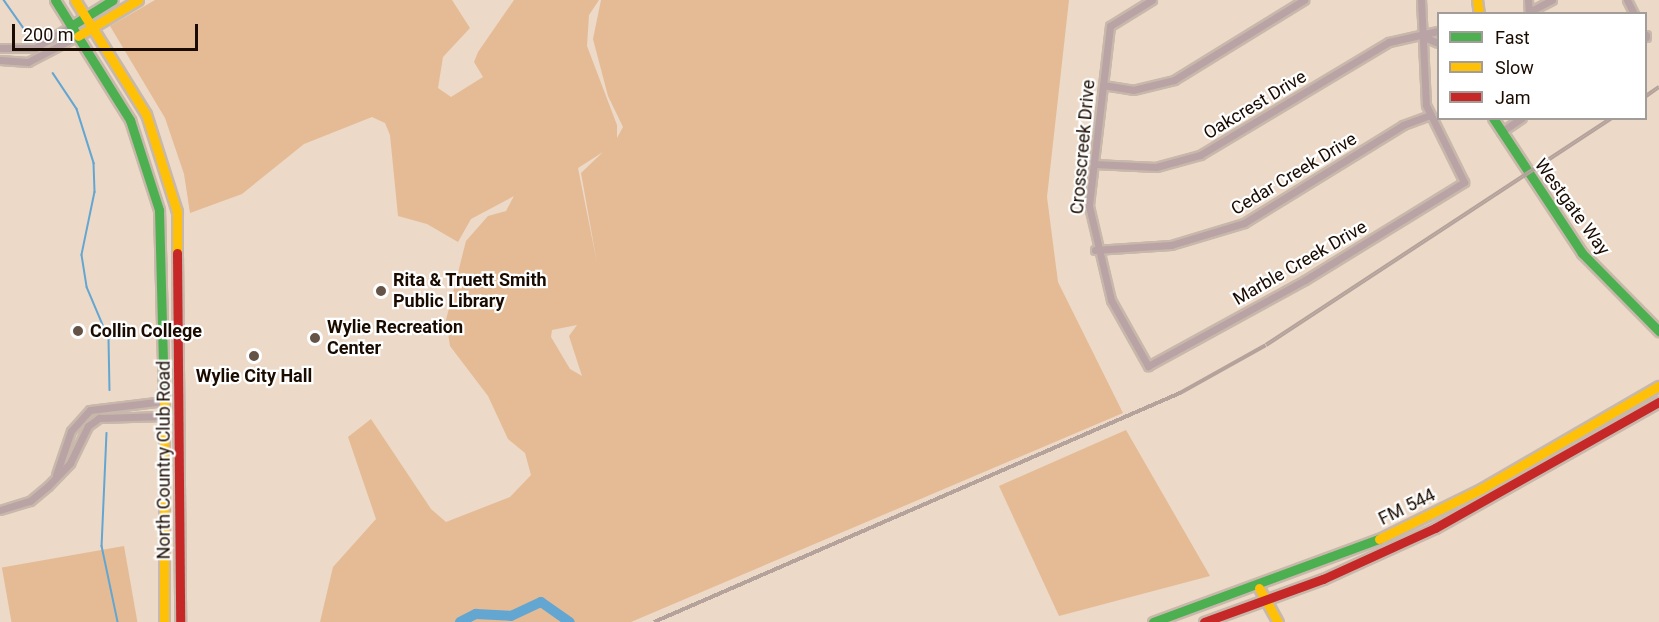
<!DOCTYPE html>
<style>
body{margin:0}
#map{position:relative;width:1659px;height:622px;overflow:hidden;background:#edd9c7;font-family:Roboto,sans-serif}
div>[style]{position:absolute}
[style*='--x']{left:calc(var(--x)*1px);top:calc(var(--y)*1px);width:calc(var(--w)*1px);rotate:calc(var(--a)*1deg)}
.green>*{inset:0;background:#e4bb95;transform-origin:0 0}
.stream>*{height:1.5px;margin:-0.75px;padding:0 0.75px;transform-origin:0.75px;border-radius:0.75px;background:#63a6d2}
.river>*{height:10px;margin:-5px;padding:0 5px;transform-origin:5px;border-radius:5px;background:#63a6d2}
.roads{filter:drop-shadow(2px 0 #c8b8ab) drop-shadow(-2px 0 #c8b8ab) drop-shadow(0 2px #c8b8ab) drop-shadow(0 -2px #c8b8ab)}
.street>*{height:7px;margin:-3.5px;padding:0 3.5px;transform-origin:3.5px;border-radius:3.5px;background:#baa3a5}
.fast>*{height:9px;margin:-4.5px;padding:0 4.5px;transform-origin:4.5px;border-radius:4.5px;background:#4caf50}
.slow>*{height:9px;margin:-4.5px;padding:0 4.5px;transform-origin:4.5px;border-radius:4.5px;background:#ffc107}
.jam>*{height:9px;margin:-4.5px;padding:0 4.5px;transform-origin:4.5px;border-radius:4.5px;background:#c62828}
.rail>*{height:4px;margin-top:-2px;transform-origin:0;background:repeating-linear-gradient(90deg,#fff 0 4.5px,#b4a29b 0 9px);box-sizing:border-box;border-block:2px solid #b4a29b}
.dots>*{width:16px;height:16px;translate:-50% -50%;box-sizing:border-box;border:3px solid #fff;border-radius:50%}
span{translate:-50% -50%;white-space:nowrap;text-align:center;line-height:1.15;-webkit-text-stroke:4.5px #fff;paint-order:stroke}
.street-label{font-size:18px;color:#1a0b00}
.poi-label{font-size:18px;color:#1a0b00;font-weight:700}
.left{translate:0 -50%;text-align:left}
.legend{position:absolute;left:1437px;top:12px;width:210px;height:108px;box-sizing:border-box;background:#fff;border:2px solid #a39d99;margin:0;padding:8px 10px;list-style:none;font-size:18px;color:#1a0b00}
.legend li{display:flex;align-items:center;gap:12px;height:30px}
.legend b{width:30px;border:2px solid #a39d99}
.scale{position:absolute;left:12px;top:24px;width:186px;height:27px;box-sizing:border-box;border:3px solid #1a0b00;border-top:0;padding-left:8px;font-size:18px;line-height:21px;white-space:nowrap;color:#1a0b00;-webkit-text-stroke:4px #fff;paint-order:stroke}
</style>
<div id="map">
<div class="green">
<div style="clip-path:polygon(evenodd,155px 0,452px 0,470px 28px,443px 57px,438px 88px,451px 97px,483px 77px,474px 62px,478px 52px,514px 0,599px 0,589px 15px,587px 46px,617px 125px,617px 138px,623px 127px,608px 96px,593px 39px,601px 0,1069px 0,1047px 197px,1058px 282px,1123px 413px,631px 622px,320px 622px,333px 567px,376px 519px,348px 437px,371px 419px,431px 509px,446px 522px,510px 497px,531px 475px,525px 453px,508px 439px,488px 396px,450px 346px,446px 320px,466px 241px,488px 216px,506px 211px,514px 196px,471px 219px,458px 242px,427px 224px,398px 216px,390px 135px,385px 123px,372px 117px,304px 144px,242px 194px,190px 213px,184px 174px,165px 118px,110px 26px,155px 0,603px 152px,581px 173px,597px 263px,578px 168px,603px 152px,155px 0,577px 325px,569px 336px,582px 376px,570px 369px,551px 337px,552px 330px,577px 325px)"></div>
<div style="clip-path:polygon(1126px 430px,1210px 576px,1059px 616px,999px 486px)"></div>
<div style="left:124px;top:546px;width:77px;height:124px;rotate:80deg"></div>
</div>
<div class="stream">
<div style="--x:4;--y:0;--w:45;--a:54.9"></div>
<div style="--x:53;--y:73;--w:43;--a:56.3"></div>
<div style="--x:77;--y:109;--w:57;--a:72.5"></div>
<div style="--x:94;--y:163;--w:29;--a:88"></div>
<div style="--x:95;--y:192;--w:64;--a:101.7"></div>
<div style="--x:82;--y:255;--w:32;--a:81"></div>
<div style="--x:87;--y:287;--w:56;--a:67.1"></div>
<div style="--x:109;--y:339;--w:51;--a:88.9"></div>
<div style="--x:107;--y:433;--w:113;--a:92.5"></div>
<div style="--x:102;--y:546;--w:78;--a:78.1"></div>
</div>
<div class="river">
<div style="--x:460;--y:622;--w:18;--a:-27"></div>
<div style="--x:476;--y:614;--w:35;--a:3"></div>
<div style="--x:511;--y:616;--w:33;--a:-25"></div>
<div style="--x:541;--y:602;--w:35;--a:35"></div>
</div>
<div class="roads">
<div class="street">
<div style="--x:1152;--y:0;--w:49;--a:148.2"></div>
<div style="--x:1110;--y:26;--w:181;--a:96.7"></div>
<div style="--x:1089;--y:206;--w:97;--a:76.8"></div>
<div style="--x:1111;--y:300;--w:76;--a:60.7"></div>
<div style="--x:1148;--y:366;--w:179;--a:-28.7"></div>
<div style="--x:1305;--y:280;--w:187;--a:-31.6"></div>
<div style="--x:1464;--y:182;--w:86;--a:-116.3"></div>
<div style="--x:1426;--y:105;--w:105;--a:-92.7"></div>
<div style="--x:1528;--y:0;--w:14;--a:86"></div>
<div style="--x:1627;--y:0;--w:16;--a:63"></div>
<div style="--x:1529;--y:12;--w:26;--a:-28"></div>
<div style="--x:1646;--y:35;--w:2;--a:90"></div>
<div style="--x:1422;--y:36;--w:17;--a:24"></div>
<div style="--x:0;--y:48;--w:35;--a:0"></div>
<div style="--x:35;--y:48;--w:42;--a:-31.4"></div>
<div style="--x:0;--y:60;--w:28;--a:4"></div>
<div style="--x:28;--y:62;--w:56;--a:-27.5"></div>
<div style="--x:1103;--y:85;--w:30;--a:9"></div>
<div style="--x:1133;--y:90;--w:42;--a:-13.7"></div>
<div style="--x:1174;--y:80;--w:153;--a:-31.6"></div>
<div style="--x:1501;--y:132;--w:25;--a:-34"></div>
<div style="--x:1094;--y:164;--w:62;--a:2.8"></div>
<div style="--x:1156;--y:167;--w:46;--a:-15.3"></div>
<div style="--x:1200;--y:155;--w:220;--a:-30.9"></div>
<div style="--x:1389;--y:42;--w:50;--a:-12.7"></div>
<div style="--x:1095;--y:250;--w:76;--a:-3.8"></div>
<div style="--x:1171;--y:245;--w:76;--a:-16.8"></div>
<div style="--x:1244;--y:223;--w:187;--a:-31.6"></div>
<div style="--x:1403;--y:125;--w:29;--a:-20"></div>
<div style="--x:56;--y:475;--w:46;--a:-71.2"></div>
<div style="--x:71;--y:431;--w:28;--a:-48"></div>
<div style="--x:90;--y:410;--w:75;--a:-6.9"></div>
<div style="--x:0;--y:510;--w:31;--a:-17"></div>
<div style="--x:30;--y:501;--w:23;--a:-40"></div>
<div style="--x:48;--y:486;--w:32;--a:-46"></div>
<div style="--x:70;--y:463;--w:41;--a:-64.1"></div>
<div style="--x:88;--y:426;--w:14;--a:-36"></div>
<div style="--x:99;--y:418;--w:65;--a:-1.8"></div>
</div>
<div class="fast">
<div style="--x:55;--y:0;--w:142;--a:58"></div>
<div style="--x:130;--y:120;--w:95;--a:72.1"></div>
<div style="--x:159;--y:210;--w:189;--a:88.5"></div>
<div style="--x:71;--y:26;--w:49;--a:-31.8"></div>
<div style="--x:1493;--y:118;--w:162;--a:56.6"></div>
<div style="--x:1582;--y:253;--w:110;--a:45.4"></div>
<div style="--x:1153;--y:622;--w:241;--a:-20.2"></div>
</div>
<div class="slow">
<div style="--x:75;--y:0;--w:134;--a:58.1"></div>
<div style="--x:146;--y:114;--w:103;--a:72.4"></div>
<div style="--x:177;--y:212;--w:41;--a:90"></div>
<div style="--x:1477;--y:0;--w:14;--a:82"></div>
<div style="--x:78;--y:36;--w:70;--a:-31"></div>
<div style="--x:164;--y:399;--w:223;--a:90"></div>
<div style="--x:1379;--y:539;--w:114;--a:-26.1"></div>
<div style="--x:1481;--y:489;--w:206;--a:-30.1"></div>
<div style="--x:1259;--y:588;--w:39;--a:61"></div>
</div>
<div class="jam">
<div style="--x:177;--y:253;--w:369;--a:89.5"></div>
<div style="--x:1204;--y:622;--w:127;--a:-19.9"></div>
<div style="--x:1323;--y:579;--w:123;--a:-24.5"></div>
<div style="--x:1435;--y:528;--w:257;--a:-29.4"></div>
</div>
</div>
<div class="rail">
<div style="--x:1646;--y:96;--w:16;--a:-35"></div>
<div style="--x:654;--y:622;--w:574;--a:-23.53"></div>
<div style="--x:1180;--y:393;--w:98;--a:-29.2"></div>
<div style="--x:1266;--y:345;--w:414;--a:-33.3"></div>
</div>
<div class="dots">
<div style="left:381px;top:291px;background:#645346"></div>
<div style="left:78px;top:331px;background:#645346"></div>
<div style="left:315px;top:338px;background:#645346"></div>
<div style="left:254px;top:356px;background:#645346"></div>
</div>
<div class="street-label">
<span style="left:1255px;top:105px;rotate:-31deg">Oakcrest Drive</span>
<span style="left:1083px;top:147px;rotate:-85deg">Crosscreek Drive</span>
<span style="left:1294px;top:174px;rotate:-31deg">Cedar Creek Drive</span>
<span style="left:1572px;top:207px;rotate:54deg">Westgate Way</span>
<span style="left:1300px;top:263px;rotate:-30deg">Marble Creek Drive</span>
<span style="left:164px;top:460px;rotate:-90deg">North Country Club Road</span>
<span style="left:1407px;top:507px;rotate:-26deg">FM 544</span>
</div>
<div class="poi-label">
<span class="left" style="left:393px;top:291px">Rita &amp; Truett Smith<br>Public Library</span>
<span class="left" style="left:327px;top:338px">Wylie Recreation<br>Center</span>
<span class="left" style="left:90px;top:331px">Collin College</span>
<span style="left:254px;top:376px">Wylie City Hall</span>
</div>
<ul class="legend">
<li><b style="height:8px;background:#4caf50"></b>Fast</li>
<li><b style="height:8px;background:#ffc107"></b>Slow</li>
<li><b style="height:8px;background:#c62828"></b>Jam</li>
</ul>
<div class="scale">200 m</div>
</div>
